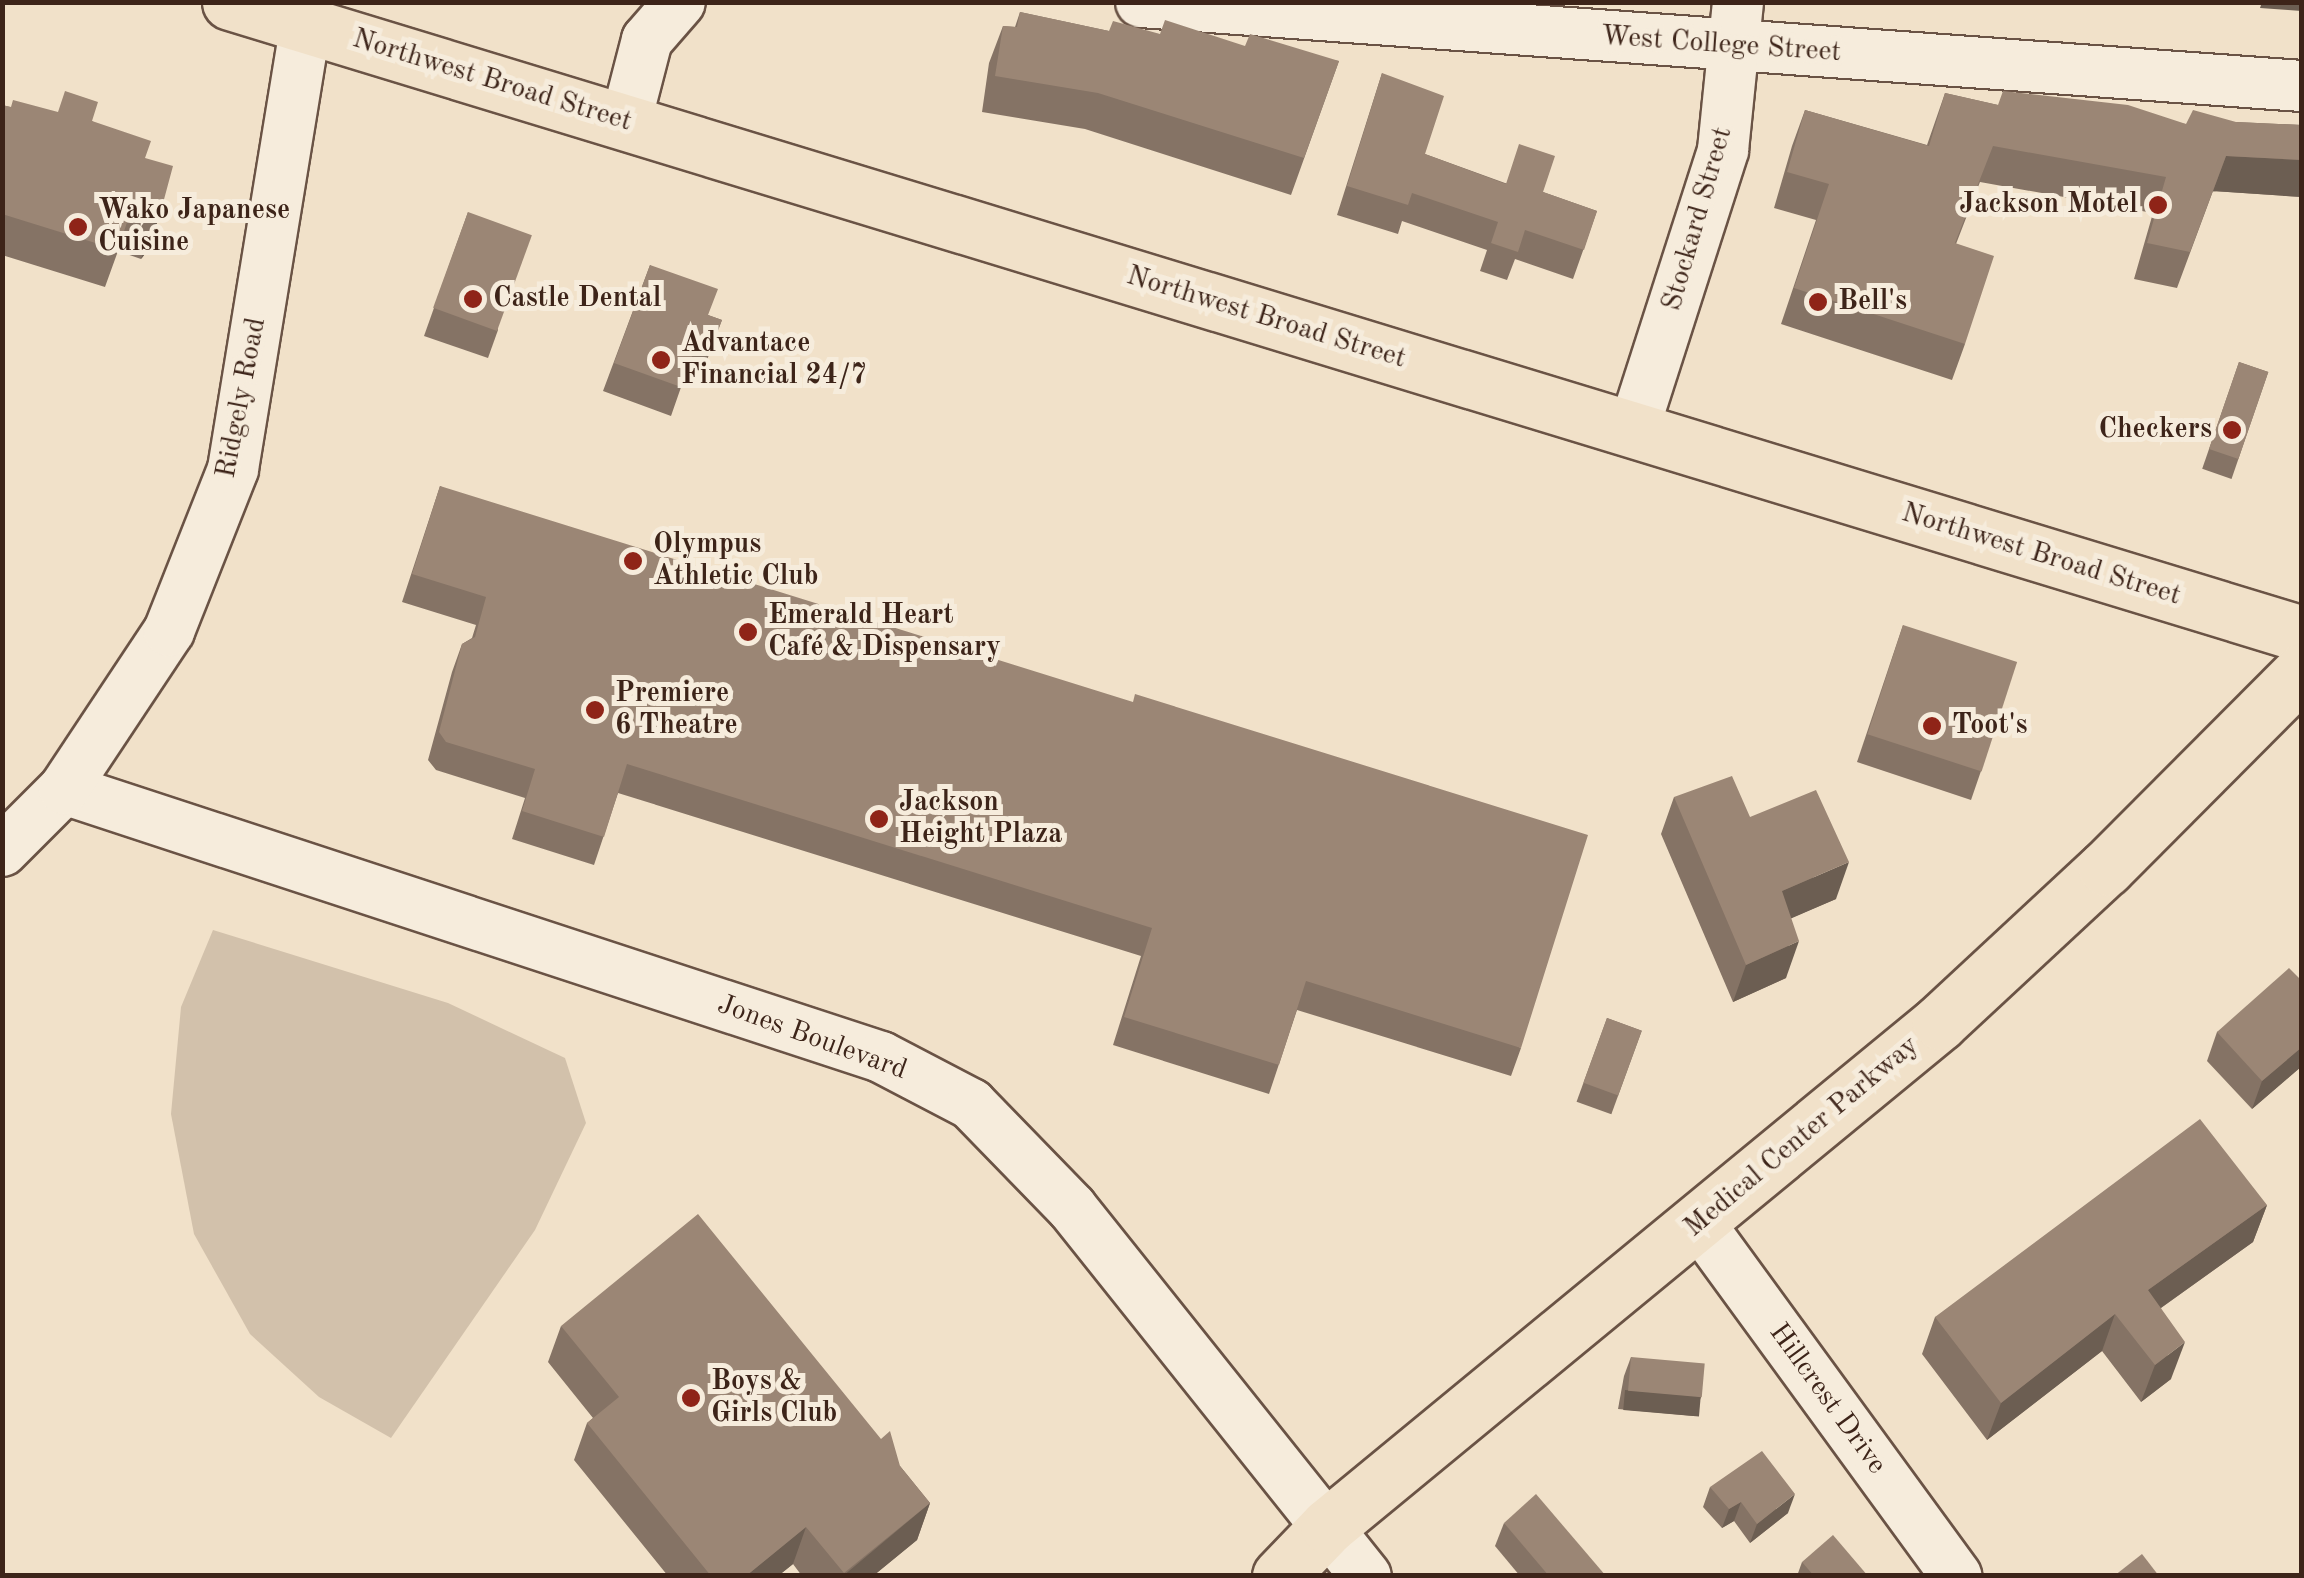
<!DOCTYPE html>
<meta charset="utf-8">
<style>
body{margin:0}
#map{position:relative;width:2304px;height:1578px;overflow:hidden;background:#f1e1c9;font-family:"Old Standard TT",serif}
div>[style]{position:absolute}
[style*='--x']{left:calc(var(--x)*1px);top:calc(var(--y)*1px);width:calc(var(--w)*1px);rotate:calc(var(--a)*1deg)}
.green>*{inset:0;background:#d2c1ab}
.roads{filter:drop-shadow(2px 0 #6a5345) drop-shadow(-2px 0 #6a5345) drop-shadow(0 2px #6a5345) drop-shadow(0 -2px #6a5345)}
.minor>*{height:50px;margin:-25px;padding:0 25px;transform-origin:25px;border-radius:25px;background:#f6ecdc}
.major>*{height:55px;margin:-27.5px;padding:0 27.5px;transform-origin:27.5px;border-radius:27.5px;background:#f1e1c9}
.wall>*{inset:0;background:#857365;transform-origin:0 0}
.shaded-wall>*{inset:0;background:#6c5e52;transform-origin:0 0}
.building>*{inset:0;background:#9b8675;transform-origin:0 0}
.dots>*{width:28px;height:28px;translate:-50% -50%;box-sizing:border-box;border:5px solid #f6ecdc;border-radius:50%}
span{translate:-50% -50%;white-space:nowrap;text-align:center;line-height:1.15;-webkit-text-stroke:10px #f6ecdc;paint-order:stroke}
.street-label{font-size:28px;color:#3d2419}
.poi-label{font-size:28px;color:#3d2419;font-weight:700}
.right{translate:-100% -50%;text-align:right}
.left{translate:0 -50%;text-align:left}
.frame{position:absolute;inset:0;border:5px solid #3d2419;pointer-events:none}
</style>
<div id="map">
<div class="green">
<div style="clip-path:polygon(213px 930px,448px 1003px,565px 1058px,586px 1123px,535px 1230px,391px 1438px,319px 1397px,250px 1334px,194px 1234px,171px 1114px,181px 1007px)"></div>
</div>
<div class="roads">
<div class="minor">
<div style="--x:1141;--y:2;--w:1164;--a:4.14"></div>
<div style="--x:626;--y:121;--w:84;--a:-75.5"></div>
<div style="--x:647;--y:40;--w:50;--a:-49"></div>
<div style="--x:1633;--y:431;--w:295;--a:-72.2"></div>
<div style="--x:1723;--y:150;--w:149;--a:-84.2"></div>
<div style="--x:64;--y:789;--w:860;--a:18.16"></div>
<div style="--x:881;--y:1057;--w:102;--a:27.6"></div>
<div style="--x:971;--y:1104;--w:145;--a:45.8"></div>
<div style="--x:1072;--y:1208;--w:471;--a:51.4"></div>
<div style="--x:2;--y:851;--w:88;--a:-45"></div>
<div style="--x:64;--y:789;--w:190;--a:-56.4"></div>
<div style="--x:169;--y:631;--w:174;--a:-68.4"></div>
<div style="--x:233;--y:469;--w:450;--a:-80.7"></div>
<div style="--x:306;--y:25;--w:24;--a:-105"></div>
<div style="--x:1699;--y:1223;--w:437;--a:53.9"></div>
</div>
<div class="major">
<div style="--x:230;--y:2;--w:2166;--a:16.96"></div>
<div style="--x:1280;--y:1576;--w:69;--a:-46.2"></div>
<div style="--x:1328;--y:1526;--w:793;--a:-39.47"></div>
<div style="--x:1940;--y:1022;--w:226;--a:-42.9"></div>
<div style="--x:2106;--y:868;--w:278;--a:-45.1"></div>
</div>
</div>
<div class="wall">
<div style="clip-path:polygon(1020px 12px,1109px 31px,1159px 34px,1339px 61px,1291px 195px,1085px 129px,982px 112px,989px 63px,1003px 26px,1015px 27px)"></div>
<div style="clip-path:polygon(1382px 73px,1425px 154px,1505px 183px,1543px 192px,1597px 211px,1573px 279px,1515px 259px,1507px 280px,1480px 271px,1487px 250px,1402px 221px,1398px 234px,1337px 215px)"></div>
<div style="clip-path:polygon(1945px 93px,1998px 105px,2186px 124px,2236px 122px,2302px 125px,2302px 197px,2213px 191px,2177px 288px,2134px 279px,2153px 213px,1980px 182px,1956px 244px,1965px 344px,1952px 380px,1781px 324px,1816px 220px,1774px 208px,1792px 146px,1805px 110px,1927px 145px)"></div>
<div style="clip-path:polygon(2px 105px,10px 107px,92px 121px,145px 158px,159px 218px,145px 254px,141px 259px,118px 251px,105px 287px,2px 255px)"></div>
<div style="clip-path:polygon(468px 212px,498px 330px,488px 358px,424px 336px)"></div>
<div style="clip-path:polygon(650px 265px,708px 315px,722px 320px,701px 376px,687px 370px,671px 416px,603px 391px)"></div>
<div style="left:2239px;top:362px;width:31px;height:113px;rotate:19deg"></div>
<div style="clip-path:polygon(440px 486px,1521px 1048px,1511px 1076px,1297px 1010px,1269px 1094px,1113px 1045px,1141px 956px,618px 793px,594px 865px,512px 839px,525px 798px,436px 770px,428px 760px,452px 672px,462px 644px,472px 638px,476px 625px,402px 602px)"></div>
<div style="clip-path:polygon(1903px 625px,1981px 771px,1971px 800px,1857px 762px)"></div>
<div style="clip-path:polygon(1674px 797px,1750px 817px,1836px 899px,1791px 918px,1786px 978px,1733px 1002px,1661px 834px)"></div>
<div style="clip-path:polygon(2302px 981px,2302px 1066px,2252px 1109px,2207px 1061px,2217px 1032px)"></div>
<div style="left:1607px;top:1018px;width:37px;height:89px;rotate:20deg"></div>
<div style="clip-path:polygon(2267px 1205px,2253px 1242px,2161px 1308px,2171px 1379px,2141px 1402px,2102px 1351px,1987px 1440px,1922px 1354px,1935px 1317px)"></div>
<div style="clip-path:polygon(561px 1326px,900px 1466px,930px 1503px,917px 1540px,873px 1576px,802px 1576px,793px 1564px,778px 1576px,668px 1576px,574px 1460px,587px 1423px,593px 1418px,548px 1362px)"></div>
<div style="clip-path:polygon(1631px 1357px,1701px 1397px,1694px 1416px,1618px 1409px,1624px 1376px)"></div>
<div style="clip-path:polygon(1710px 1487px,1788px 1513px,1750px 1543px,1734px 1521px,1722px 1528px,1703px 1507px)"></div>
<div style="clip-path:polygon(1504px 1523px,1606px 1576px,1520px 1576px,1495px 1546px)"></div>
<div style="clip-path:polygon(1802px 1562px,1868px 1576px,1797px 1576px)"></div>
</div>
<div class="shaded-wall">
<div style="clip-path:polygon(2262px 2px,2302px 2px,2302px 11px,2260px 8px)"></div>
<div style="clip-path:polygon(2226px 156px,2302px 160px,2302px 197px,2213px 191px,2177px 288px)"></div>
<div style="clip-path:polygon(159px 218px,145px 254px,141px 259px,154px 222px)"></div>
<div style="clip-path:polygon(1849px 862px,1836px 899px,1769px 928px,1782px 891px)"></div>
<div style="clip-path:polygon(1799px 941px,1786px 978px,1733px 1002px,1746px 965px)"></div>
<div style="clip-path:polygon(2302px 1047px,2302px 1066px,2252px 1109px,2262px 1081px)"></div>
<div style="clip-path:polygon(2267px 1205px,2253px 1242px,2134px 1327px,2148px 1290px)"></div>
<div style="clip-path:polygon(2115px 1314px,2102px 1351px,1987px 1440px,2001px 1403px)"></div>
<div style="clip-path:polygon(2185px 1342px,2171px 1379px,2141px 1402px,2155px 1365px)"></div>
<div style="left:1625px;top:1390px;width:76px;height:20px;rotate:5deg"></div>
<div style="clip-path:polygon(1795px 1494px,1788px 1513px,1750px 1543px,1757px 1524px)"></div>
<div style="clip-path:polygon(1741px 1502px,1734px 1521px,1722px 1528px,1729px 1509px)"></div>
<div style="clip-path:polygon(930px 1503px,917px 1540px,873px 1576px,843px 1576px)"></div>
<div style="clip-path:polygon(806px 1527px,793px 1564px,778px 1576px,746px 1576px)"></div>
</div>
<div class="building">
<div style="clip-path:polygon(1020px 12px,1109px 31px,1113px 21px,1160px 34px,1165px 20px,1245px 46px,1250px 34px,1339px 61px,1304px 158px,1098px 93px,995px 76px,1003px 26px,1017px 27px)"></div>
<div style="clip-path:polygon(1382px 73px,1444px 96px,1425px 154px,1506px 184px,1519px 144px,1555px 156px,1543px 192px,1597px 211px,1584px 250px,1525px 230px,1518px 252px,1491px 243px,1498px 222px,1412px 193px,1408px 205px,1347px 186px)"></div>
<div style="clip-path:polygon(65px 91px,98px 102px,92px 121px,151px 141px,145px 158px,173px 166px,159px 218px,154px 222px,130px 213px,118px 250px,2px 214px,2px 105px,11px 107px,13px 100px,58px 112px)"></div>
<div style="clip-path:polygon(2003px 91px,2128px 105px,2186px 124px,2193px 110px,2236px 122px,2302px 125px,2302px 160px,2226px 156px,2190px 252px,2147px 243px,2166px 177px,1993px 146px,1955px 243px,1994px 256px,1965px 344px,1794px 288px,1829px 184px,1787px 172px,1805px 110px,1929px 146px,1945px 93px,1998px 105px)"></div>
<div style="left:468px;top:212px;width:68px;height:102px;rotate:20deg"></div>
<div style="clip-path:polygon(650px 265px,718px 289px,708px 315px,722px 320px,711px 347px,697px 342px,681px 387px,614px 363px)"></div>
<div style="left:2239px;top:362px;width:31px;height:92px;rotate:19deg"></div>
<div style="clip-path:polygon(440px 486px,1133px 702px,1135px 694px,1588px 835px,1521px 1048px,1306px 981px,1279px 1065px,1124px 1017px,1152px 928px,627px 764px,604px 837px,522px 811px,535px 769px,446px 742px,439px 732px,462px 644px,475px 637px,486px 597px,412px 574px)"></div>
<div style="left:1903px;top:625px;width:120px;height:115px;rotate:18deg"></div>
<div style="clip-path:polygon(1732px 776px,1750px 817px,1816px 790px,1849px 862px,1782px 891px,1799px 941px,1746px 965px,1674px 797px)"></div>
<div style="clip-path:polygon(2289px 968px,2302px 981px,2302px 1047px,2262px 1081px,2217px 1032px)"></div>
<div style="left:1607px;top:1018px;width:37px;height:69px;rotate:20deg"></div>
<div style="clip-path:polygon(2200px 1119px,2267px 1205px,2148px 1290px,2185px 1342px,2155px 1365px,2115px 1314px,2001px 1403px,1935px 1317px)"></div>
<div style="clip-path:polygon(698px 1214px,881px 1439px,890px 1431px,900px 1466px,930px 1503px,844px 1573px,806px 1527px,746px 1576px,711px 1576px,587px 1423px,619px 1397px,561px 1326px)"></div>
<div style="left:1631px;top:1357px;width:74px;height:34px;rotate:5deg"></div>
<div style="clip-path:polygon(1762px 1451px,1795px 1494px,1757px 1524px,1741px 1502px,1729px 1509px,1710px 1487px)"></div>
<div style="clip-path:polygon(1536px 1494px,1606px 1576px,1549px 1576px,1504px 1523px)"></div>
<div style="clip-path:polygon(1833px 1535px,1868px 1576px,1814px 1576px,1802px 1562px)"></div>
<div style="clip-path:polygon(2142px 1554px,2159px 1576px,2114px 1576px)"></div>
</div>
<div class="dots">
<div style="left:2158px;top:205px;background:#8f2418"></div>
<div style="left:78px;top:227px;background:#8f2418"></div>
<div style="left:473px;top:299px;background:#8f2418"></div>
<div style="left:1818px;top:302px;background:#8f2418"></div>
<div style="left:661px;top:360px;background:#8f2418"></div>
<div style="left:2232px;top:430px;background:#8f2418"></div>
<div style="left:633px;top:561px;background:#8f2418"></div>
<div style="left:748px;top:632px;background:#8f2418"></div>
<div style="left:595px;top:710px;background:#8f2418"></div>
<div style="left:1932px;top:726px;background:#8f2418"></div>
<div style="left:879px;top:819px;background:#8f2418"></div>
<div style="left:691px;top:1398px;background:#8f2418"></div>
</div>
<div class="street-label">
<span style="left:1721px;top:45px;rotate:4deg">West College Street</span>
<span style="left:492px;top:81px;rotate:17deg">Northwest Broad Street</span>
<span style="left:1698px;top:219px;rotate:-74deg">Stockard Street</span>
<span style="left:1266px;top:318px;rotate:17deg">Northwest Broad Street</span>
<span style="left:242px;top:398px;rotate:-79deg">Ridgely Road</span>
<span style="left:2041px;top:555px;rotate:17deg">Northwest Broad Street</span>
<span style="left:812px;top:1038px;rotate:20deg">Jones Boulevard</span>
<span style="left:1802px;top:1137px;rotate:-40deg">Medical Center Parkway</span>
<span style="left:1827px;top:1399px;rotate:54deg">Hillcrest Drive</span>
</div>
<div class="poi-label">
<span class="right" style="left:2138px;top:205px">Jackson Motel</span>
<span class="left" style="left:98px;top:227px">Wako Japanese<br>Cuisine</span>
<span class="left" style="left:493px;top:299px">Castle Dental</span>
<span class="left" style="left:1838px;top:302px">Bell's</span>
<span class="left" style="left:681px;top:360px">Advantace<br>Financial 24/7</span>
<span class="right" style="left:2212px;top:430px">Checkers</span>
<span class="left" style="left:653px;top:561px">Olympus<br>Athletic Club</span>
<span class="left" style="left:768px;top:632px">Emerald Heart<br>Café &amp; Dispensary</span>
<span class="left" style="left:615px;top:710px">Premiere<br>6 Theatre</span>
<span class="left" style="left:1952px;top:726px">Toot's</span>
<span class="left" style="left:899px;top:819px">Jackson<br>Height Plaza</span>
<span class="left" style="left:711px;top:1398px">Boys &amp;<br>Girls Club</span>
</div>
<div class="frame"></div>
</div>
